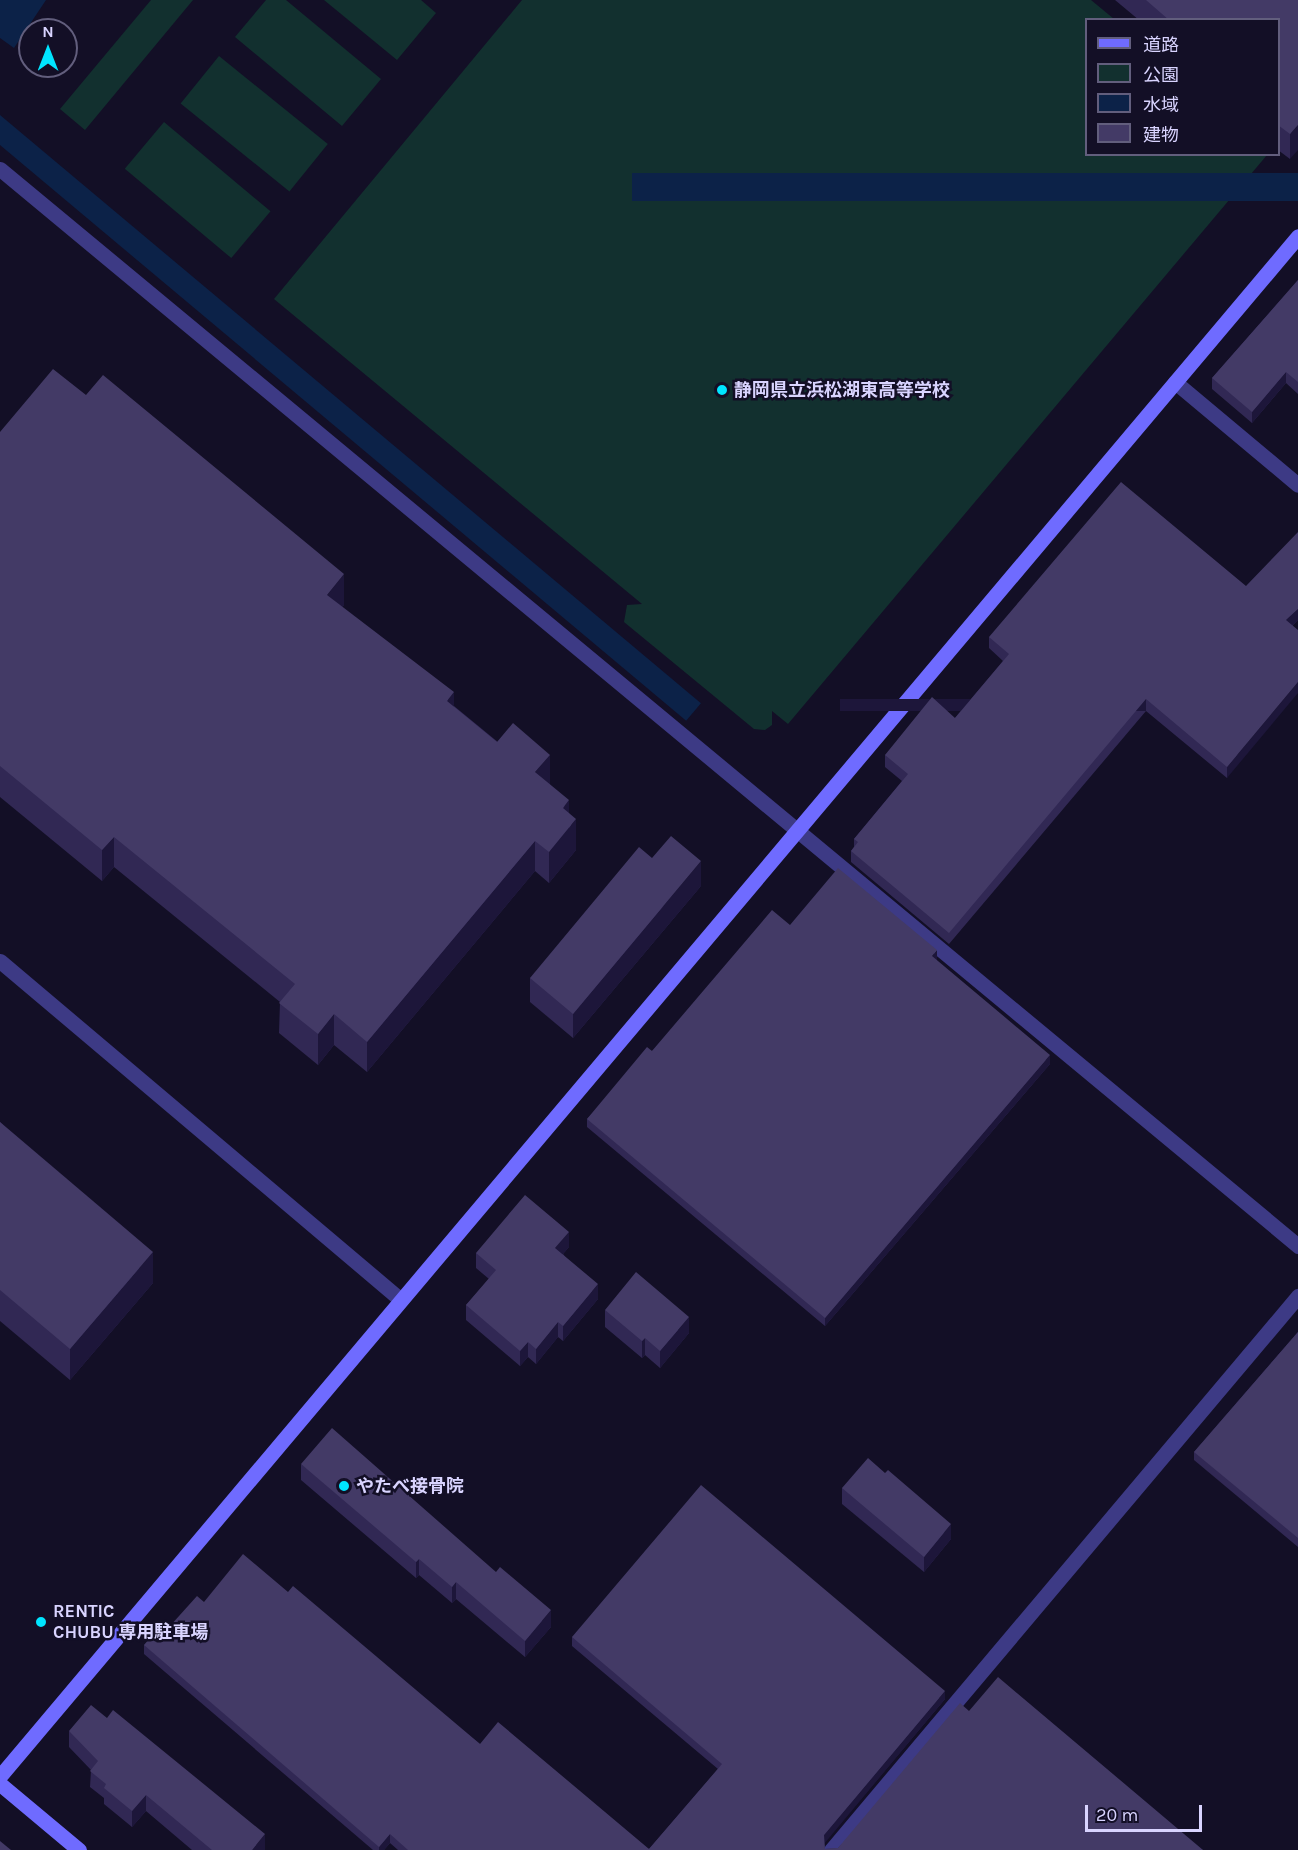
<!DOCTYPE html>
<meta charset="utf-8">
<style>
body{margin:0}
#map{position:relative;width:1298px;height:1850px;overflow:hidden;background:#130f26;font-family:Karla,"Noto Sans JP",sans-serif}
div>[style]{position:absolute}
[style*='--x']{left:calc(var(--x)*1px);top:calc(var(--y)*1px);width:calc(var(--w)*1px);rotate:calc(var(--a)*1deg)}
.green>*{inset:0;background:#12302f;transform-origin:0 0}
.water>*{inset:0;background:#0c2248;transform-origin:0 0}
.street>*{height:15px;margin:-7.5px;padding:0 7.5px;transform-origin:7.5px;border-radius:7.5px;background:#3d3a85}
.secondary>*{height:15px;margin:-7.5px;padding:0 7.5px;transform-origin:7.5px;border-radius:7.5px;background:#6f6bff}
.wall>*{inset:0;background:#312854}
.shaded-wall>*{inset:0;background:#1d163a;transform-origin:0 0}
.building>*{inset:0;background:#433a66}
.dots>*{width:16px;height:16px;translate:-50% -50%;box-sizing:border-box;border:3px solid #130f26;border-radius:50%}
span{translate:-50% -50%;white-space:nowrap;text-align:center;line-height:1.15;-webkit-text-stroke:5px #130f26;paint-order:stroke}
.poi-label{font-size:18px;color:#d9d4ff;font-weight:700}
.left{translate:0 -50%;text-align:left}
.legend{position:absolute;left:1085px;top:18px;width:195px;height:138px;box-sizing:border-box;background:#130f26;border:2px solid #625e7d;margin:0;padding:8px 10px;list-style:none;font-size:18px;color:#d9d4ff}
.legend li{display:flex;align-items:center;gap:12px;height:30px}
.legend b{width:30px;border:2px solid #625e7d}
.north{position:absolute;left:18px;top:18px;width:60px;height:60px;box-sizing:border-box;background:#130f26;border:2px solid #625e7d;border-radius:50%;rotate:0deg;font-size:16px;font-weight:700;line-height:24px;text-align:center;color:#d9d4ff}
.north::after{content:'';display:block;margin:auto;width:21px;height:27px;background:#00e5ff;clip-path:polygon(50% 0,100% 100%,50% 72%,0 100%)}
.scale{position:absolute;left:1085px;top:1805px;width:117px;height:27px;box-sizing:border-box;border:3px solid #d9d4ff;border-top:0;padding-left:8px;font-size:18px;line-height:21px;white-space:nowrap;color:#d9d4ff;-webkit-text-stroke:4px #130f26;paint-order:stroke}
</style>
<div id="map">
<div class="green">
<div style="clip-path:polygon(151px 0,193px 0,85px 130px,60px 109px)"></div>
<div style="clip-path:polygon(266px 0,286px 0,381px 79px,342px 126px,235px 37px)"></div>
<div style="clip-path:polygon(324px 0,421px 0,436px 13px,397px 60px)"></div>
<div style="clip-path:polygon(522px 0,1091px 0,1114px 19px,1086px 20px,1086px 154px,1267px 155px,788px 724px,772px 711px,772px 725px,765px 730px,754px 729px,624px 622px,627px 605px,642px 604px,274px 299px)"></div>
<div style="left:219px;top:56px;width:140px;height:61px;rotate:39deg"></div>
<div style="left:164px;top:122px;width:139px;height:61px;rotate:40deg"></div>
</div>
<div class="water">
<div style="clip-path:polygon(0 0,46px 0,14px 48px,0 38px)"></div>
<div style="left:0;top:115px;width:915px;height:23px;rotate:40deg"></div>
<div style="left:1298px;top:173px;width:28px;height:666px;rotate:90deg"></div>
</div>
<div class="street">
<div style="--x:0;--y:169;--w:1687;--a:39.68"></div>
<div style="--x:1175;--y:382;--w:160;--a:39.9"></div>
<div style="--x:0;--y:961;--w:525;--a:40.21"></div>
<div style="--x:831;--y:1850;--w:725;--a:-49.87"></div>
</div>
<div class="secondary">
<div style="--x:0;--y:1776;--w:2014;--a:-49.87"></div>
<div style="--x:0;--y:1784;--w:103;--a:39.9"></div>
</div>
<div class="wall">
<div style="clip-path:polygon(1115px 0,1298px 0,1290px 159px,1278px 150px,1278px 20px,1139px 20px)"></div>
<div style="clip-path:polygon(1298px 280px,1298px 394px,1286px 383px,1252px 423px,1212px 389px,1212px 378px)"></div>
<div style="clip-path:polygon(0 432px,344px 605px,342px 607px,454px 706px,550px 785px,569px 813px,576px 850px,549px 883px,535px 871px,367px 1072px,334px 1045px,318px 1065px,279px 1033px,280px 1002px,114px 867px,102px 881px,0 797px)"></div>
<div style="clip-path:polygon(1298px 620px,1293px 625px,1227px 778px,1146px 711px,949px 944px,851px 862px,851px 851px,854px 847px,854px 839px,902px 781px,885px 767px,885px 755px,955px 718px,1003px 661px,989px 648px,989px 637px)"></div>
<div style="clip-path:polygon(701px 886px,573px 1038px,530px 1002px,530px 978px)"></div>
<div style="clip-path:polygon(790px 925px,937px 959px,936px 960px,1050px 1064px,825px 1326px,587px 1127px,587px 1119px,652px 1051px)"></div>
<div style="clip-path:polygon(0 1122px,153px 1283px,70px 1380px,0 1321px)"></div>
<div style="clip-path:polygon(569px 1247px,563px 1254px,598px 1299px,563px 1341px,558px 1337px,536px 1364px,528px 1357px,520px 1366px,466px 1320px,466px 1305px,489px 1279px,476px 1268px,476px 1253px)"></div>
<div style="clip-path:polygon(605px 1310px,689px 1333px,660px 1368px,645px 1355px,642px 1358px,605px 1327px)"></div>
<div style="clip-path:polygon(1298px 1332px,1298px 1547px,1194px 1460px,1194px 1452px)"></div>
<div style="clip-path:polygon(301px 1464px,551px 1627px,525px 1657px,456px 1599px,452px 1603px,419px 1575px,416px 1578px,301px 1480px)"></div>
<div style="clip-path:polygon(885px 1473px,951px 1539px,924px 1572px,842px 1504px,842px 1488px)"></div>
<div style="clip-path:polygon(288px 1592px,480px 1744px,649px 1849px,718px 1769px,572px 1646px,572px 1637px,945px 1699px,824px 1843px,825px 1849px,838px 1848px,969px 1711px,1203px 1850px,398px 1850px,390px 1843px,384px 1850px,373px 1850px,144px 1654px,144px 1645px,204px 1602px)"></div>
<div style="clip-path:polygon(69px 1731px,265px 1850px,192px 1850px,146px 1811px,132px 1827px,104px 1804px,104px 1798px,90px 1787px,91px 1770px,69px 1747px)"></div>
</div>
<div class="shaded-wall">
<div style="clip-path:polygon(1298px 125px,1298px 150px,1290px 159px,1290px 134px)"></div>
<div style="clip-path:polygon(1286px 372px,1286px 383px,1252px 423px,1252px 412px)"></div>
<div style="clip-path:polygon(344px 574px,344px 605px,327px 626px,327px 595px)"></div>
<div style="clip-path:polygon(1298px 609px,1298px 620px,1286px 631px,1286px 620px)"></div>
<div style="clip-path:polygon(1298px 682px,1298px 693px,1227px 778px,1227px 767px)"></div>
<div style="clip-path:polygon(454px 692px,454px 723px,447px 701px)"></div>
<div style="left:1146px;top:699px;width:12px;height:306px;rotate:90deg"></div>
<div style="clip-path:polygon(550px 755px,550px 786px,535px 772px)"></div>
<div style="clip-path:polygon(569px 800px,569px 828px,576px 819px,576px 850px,549px 883px,549px 852px,563px 808px)"></div>
<div style="clip-path:polygon(114px 837px,114px 867px,102px 881px,102px 850px)"></div>
<div style="clip-path:polygon(535px 841px,535px 871px,367px 1072px,367px 1042px)"></div>
<div style="clip-path:polygon(701px 861px,701px 886px,573px 1038px,573px 1014px)"></div>
<div style="clip-path:polygon(937px 950px,937px 959px,932px 965px,932px 956px)"></div>
<div style="clip-path:polygon(334px 1014px,334px 1045px,318px 1065px,318px 1034px)"></div>
<div style="clip-path:polygon(1050px 1055px,1050px 1064px,825px 1326px,825px 1318px)"></div>
<div style="clip-path:polygon(569px 1232px,569px 1247px,555px 1263px,555px 1248px)"></div>
<div style="clip-path:polygon(153px 1252px,153px 1283px,70px 1380px,70px 1349px)"></div>
<div style="clip-path:polygon(598px 1284px,598px 1299px,563px 1341px,563px 1326px)"></div>
<div style="clip-path:polygon(689px 1317px,689px 1333px,660px 1368px,660px 1351px)"></div>
<div style="clip-path:polygon(558px 1322px,558px 1337px,536px 1364px,536px 1349px)"></div>
<div style="clip-path:polygon(645px 1338px,645px 1355px,642px 1358px,642px 1341px)"></div>
<div style="clip-path:polygon(528px 1342px,528px 1357px,520px 1366px,520px 1351px)"></div>
<div style="clip-path:polygon(951px 1524px,951px 1539px,924px 1572px,924px 1557px)"></div>
<div style="clip-path:polygon(419px 1559px,419px 1575px,416px 1578px,416px 1562px)"></div>
<div style="clip-path:polygon(456px 1582px,456px 1599px,452px 1603px,452px 1587px)"></div>
<div style="clip-path:polygon(551px 1610px,551px 1627px,525px 1657px,525px 1641px)"></div>
<div style="clip-path:polygon(945px 1691px,945px 1699px,824px 1844px,824px 1835px)"></div>
<div style="clip-path:polygon(146px 1795px,146px 1811px,132px 1827px,132px 1811px)"></div>
<div style="clip-path:polygon(265px 1834px,265px 1850px,252px 1850px)"></div>
<div style="clip-path:polygon(390px 1834px,390px 1843px,384px 1850px,379px 1850px,379px 1847px)"></div>
</div>
<div class="building">
<div style="clip-path:polygon(1146px 0,1298px 0,1298px 125px,1290px 134px,1278px 125px,1278px 20px,1169px 20px)"></div>
<div style="clip-path:polygon(1298px 280px,1298px 382px,1286px 372px,1252px 412px,1212px 378px)"></div>
<div style="clip-path:polygon(53px 369px,86px 395px,103px 375px,344px 574px,327px 595px,454px 692px,447px 701px,497px 742px,513px 723px,550px 755px,535px 772px,569px 800px,563px 808px,576px 819px,549px 852px,535px 841px,367px 1042px,334px 1014px,318px 1034px,279px 1003px,295px 984px,114px 837px,102px 850px,0 766px,0 432px)"></div>
<div style="clip-path:polygon(1121px 482px,1246px 586px,1298px 532px,1298px 609px,1286px 620px,1298px 630px,1298px 682px,1227px 767px,1146px 699px,949px 933px,851px 851px,858px 842px,854px 839px,908px 774px,885px 755px,932px 697px,955px 718px,1009px 654px,989px 637px)"></div>
<div style="clip-path:polygon(671px 836px,701px 861px,573px 1014px,530px 978px,639px 847px,652px 858px)"></div>
<div style="clip-path:polygon(838px 868px,937px 950px,932px 956px,1050px 1055px,825px 1318px,587px 1119px,647px 1047px,652px 1051px,772px 910px,790px 925px)"></div>
<div style="clip-path:polygon(0 1122px,153px 1252px,70px 1349px,0 1290px)"></div>
<div style="clip-path:polygon(525px 1195px,569px 1232px,555px 1248px,598px 1284px,563px 1326px,558px 1322px,536px 1349px,528px 1342px,520px 1351px,466px 1305px,496px 1270px,476px 1253px)"></div>
<div style="clip-path:polygon(636px 1272px,689px 1317px,660px 1351px,645px 1338px,642px 1341px,605px 1310px)"></div>
<div style="clip-path:polygon(1298px 1332px,1298px 1538px,1194px 1452px)"></div>
<div style="clip-path:polygon(332px 1428px,496px 1572px,500px 1567px,551px 1610px,525px 1641px,456px 1582px,452px 1587px,419px 1559px,416px 1562px,301px 1464px)"></div>
<div style="clip-path:polygon(868px 1458px,885px 1473px,888px 1470px,951px 1524px,924px 1557px,842px 1488px)"></div>
<div style="clip-path:polygon(701px 1485px,945px 1691px,824px 1835px,825px 1849px,838px 1848px,960px 1703px,969px 1711px,998px 1677px,1203px 1850px,408px 1850px,390px 1834px,379px 1847px,144px 1645px,164px 1621px,170px 1626px,197px 1596px,204px 1602px,243px 1554px,288px 1592px,293px 1586px,480px 1744px,498px 1722px,649px 1849px,722px 1764px,572px 1637px)"></div>
<div style="clip-path:polygon(91px 1705px,107px 1718px,113px 1710px,265px 1834px,252px 1850px,212px 1850px,146px 1795px,132px 1811px,104px 1788px,106px 1784px,90px 1771px,98px 1761px,69px 1731px)"></div>
<div style="clip-path:polygon(0 1841px,11px 1850px,0 1850px)"></div>
</div>
<div class="dots">
<div style="left:722px;top:390px;background:#00e5ff"></div>
<div style="left:344px;top:1486px;background:#00e5ff"></div>
<div style="left:41px;top:1622px;background:#00e5ff"></div>
</div>
<div class="poi-label">
<span class="left" style="left:734px;top:390px">静岡県立浜松湖東高等学校</span>
<span class="left" style="left:356px;top:1486px">やたべ接骨院</span>
<span class="left" style="left:53px;top:1622px">RENTIC<br>CHUBU 専用駐車場</span>
</div>
<ul class="legend">
<li><b style="height:8px;background:#6f6bff"></b>道路</li>
<li><b style="height:16px;background:#12302f"></b>公園</li>
<li><b style="height:16px;background:#0c2248"></b>水域</li>
<li><b style="height:16px;background:#433a66"></b>建物</li>
</ul>
<div class="north">N</div>
<div class="scale">20 m</div>
</div>
